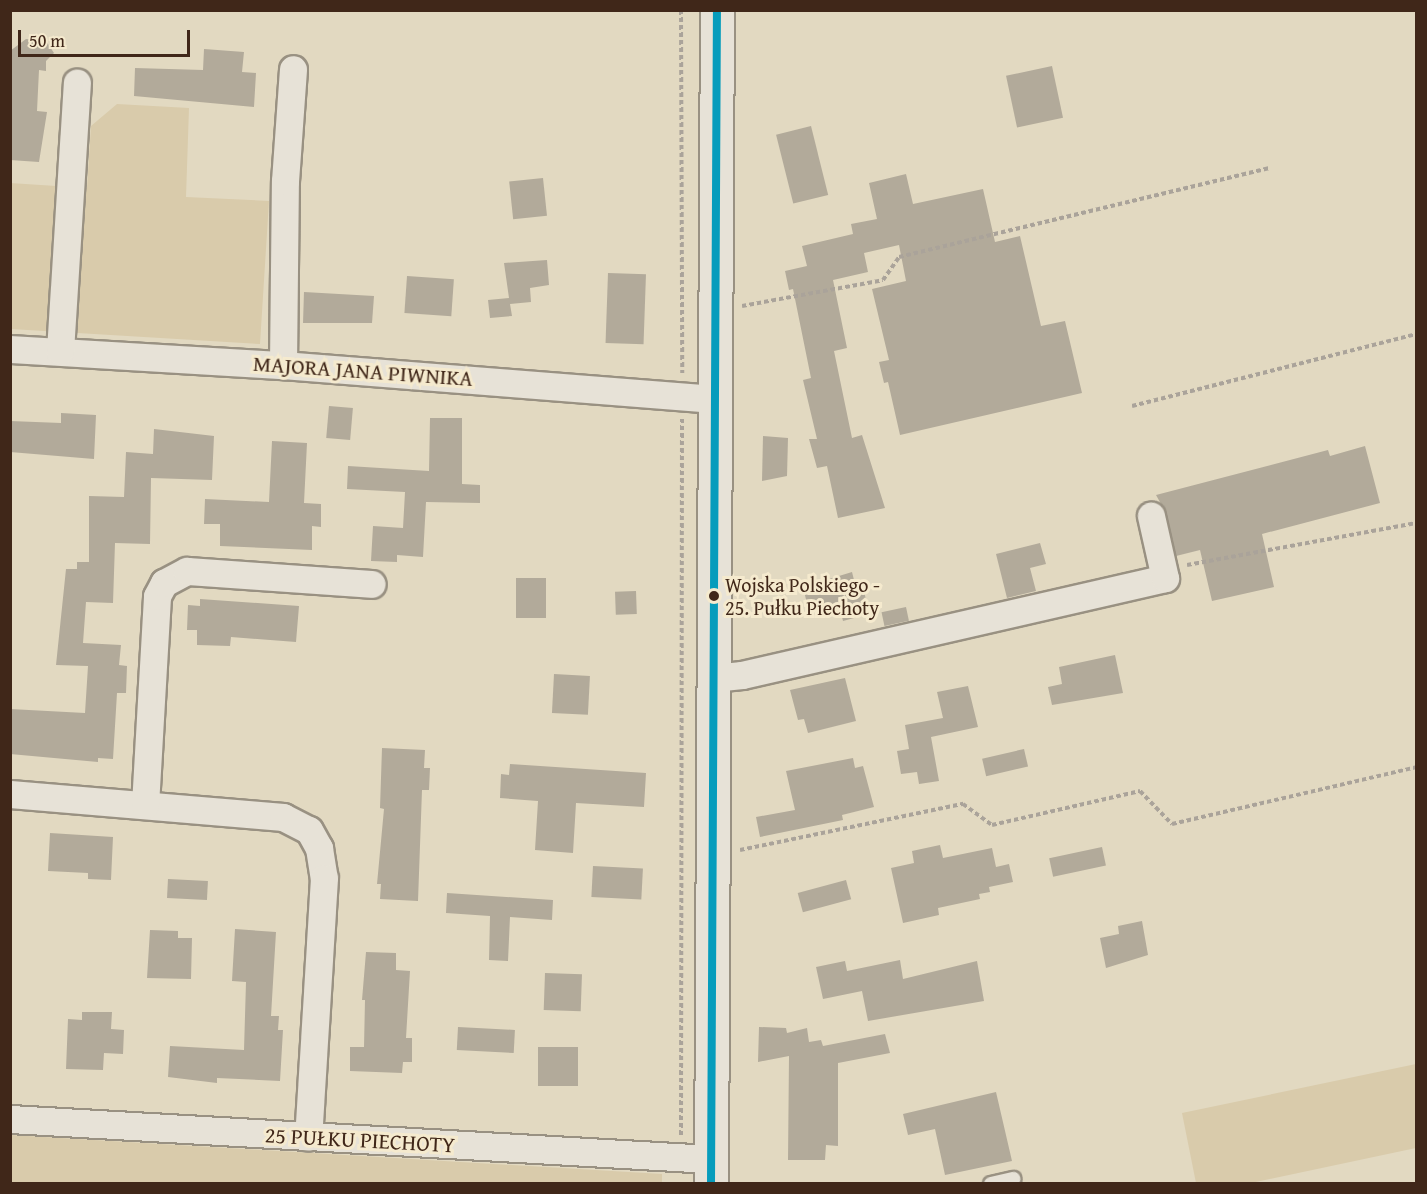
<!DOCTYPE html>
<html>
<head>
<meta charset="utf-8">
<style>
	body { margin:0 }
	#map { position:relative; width:1427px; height:1194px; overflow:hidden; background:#e2d9c1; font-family:"Gentium Book Plus",serif }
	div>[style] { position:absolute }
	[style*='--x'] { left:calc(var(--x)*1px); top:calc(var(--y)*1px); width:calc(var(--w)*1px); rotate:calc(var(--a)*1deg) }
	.green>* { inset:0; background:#d9cbab }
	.building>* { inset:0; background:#b2aa9a; transform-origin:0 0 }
	.path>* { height:4px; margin-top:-2px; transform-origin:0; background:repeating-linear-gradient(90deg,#aaa39a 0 4.5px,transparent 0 7.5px) }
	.roads { filter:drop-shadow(2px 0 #999182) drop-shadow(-2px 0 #999182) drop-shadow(0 2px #999182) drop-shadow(0 -2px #999182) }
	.service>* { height:14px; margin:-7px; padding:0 7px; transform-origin:7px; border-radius:7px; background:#e7e2d7 }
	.minor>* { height:27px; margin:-13.5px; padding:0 13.5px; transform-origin:13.5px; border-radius:13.5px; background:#e7e2d7 }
	.secondary>* { height:33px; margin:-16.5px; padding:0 16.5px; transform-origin:16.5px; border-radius:16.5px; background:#e7e2d7 }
	.bus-1>* { height:8px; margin:-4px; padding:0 4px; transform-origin:4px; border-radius:4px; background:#069cbc }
	.dots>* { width:16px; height:16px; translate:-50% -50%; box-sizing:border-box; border:3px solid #f5eace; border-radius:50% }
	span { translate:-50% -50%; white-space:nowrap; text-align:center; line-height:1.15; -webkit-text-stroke:6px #f5eace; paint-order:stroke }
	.bus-label { font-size:20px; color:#402719 }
	.left { translate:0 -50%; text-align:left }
	.street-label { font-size:22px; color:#402719 }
	.frame { position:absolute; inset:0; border:12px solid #402719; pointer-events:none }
	.scale { position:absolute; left:18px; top:30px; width:172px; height:27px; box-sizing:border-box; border:3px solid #402719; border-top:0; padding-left:8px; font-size:18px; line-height:21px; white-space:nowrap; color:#402719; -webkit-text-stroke:4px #f5eace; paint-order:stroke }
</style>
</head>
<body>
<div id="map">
	<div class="green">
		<div style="clip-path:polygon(117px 104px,189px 108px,186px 197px,269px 201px,260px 344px,11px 329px,10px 183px,87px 188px,91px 126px)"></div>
		<div style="clip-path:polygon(1416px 1064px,1416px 1148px,1251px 1183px,1196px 1183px,1182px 1113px)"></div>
		<div style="clip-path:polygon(11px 1135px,662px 1174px,662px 1183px,11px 1183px)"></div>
	</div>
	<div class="building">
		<div style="clip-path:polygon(26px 39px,46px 41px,54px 53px,46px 61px,46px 71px,39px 70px,37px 111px,47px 112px,39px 162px,10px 160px,10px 51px)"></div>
		<div style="clip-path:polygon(204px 49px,244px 52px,242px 72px,256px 73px,254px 107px,134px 96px,135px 68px,203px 70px)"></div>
		<div style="left:1052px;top:66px;width:53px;height:47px;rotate:78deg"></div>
		<div style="left:811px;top:126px;width:71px;height:36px;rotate:76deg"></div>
		<div style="clip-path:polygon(906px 174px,913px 204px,983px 189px,995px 242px,1020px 236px,1041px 326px,1065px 321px,1082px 393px,900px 435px,888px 382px,884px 383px,879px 362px,889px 360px,872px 289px,906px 281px,899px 245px,864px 253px,868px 272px,833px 280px,847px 348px,834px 351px,852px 438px,862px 435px,885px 508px,838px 518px,827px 466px,817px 468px,809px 439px,817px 439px,803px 380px,811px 378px,793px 289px,789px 290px,785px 271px,807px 266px,802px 246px,853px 234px,851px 224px,877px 219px,869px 183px)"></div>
		<div style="left:543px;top:178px;width:38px;height:34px;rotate:84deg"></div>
		<div style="clip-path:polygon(547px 260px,549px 285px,530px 288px,531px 302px,510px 304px,512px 316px,490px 318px,488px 300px,509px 298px,504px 263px)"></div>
		<div style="left:608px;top:273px;width:38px;height:70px;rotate:2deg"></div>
		<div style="left:407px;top:276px;width:47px;height:37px;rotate:4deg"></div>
		<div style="clip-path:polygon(304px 292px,374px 296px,372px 323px,303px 323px)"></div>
		<div style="left:329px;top:406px;width:24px;height:32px;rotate:5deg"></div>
		<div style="clip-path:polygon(61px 413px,96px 415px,94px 459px,10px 452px,10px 421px,61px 423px)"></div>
		<div style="clip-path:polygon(430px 418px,462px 418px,462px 484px,480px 485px,480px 503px,426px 502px,423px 557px,397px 555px,397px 562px,371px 561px,373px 526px,403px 528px,405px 492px,347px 489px,348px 466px,429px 471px)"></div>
		<div style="clip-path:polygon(154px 429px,214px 436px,212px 480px,151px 478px,150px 544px,115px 543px,113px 603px,86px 602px,83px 643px,121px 645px,119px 665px,127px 666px,126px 693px,117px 693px,113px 759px,98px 758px,98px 762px,10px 754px,10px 709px,85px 713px,88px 666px,56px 665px,66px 569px,77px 569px,77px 562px,89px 562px,89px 496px,124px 497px,126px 452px,153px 454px)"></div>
		<div style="clip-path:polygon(763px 436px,788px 438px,787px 476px,762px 481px)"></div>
		<div style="clip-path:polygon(272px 441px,307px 443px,304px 503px,321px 504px,321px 527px,312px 526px,312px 550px,220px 546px,220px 524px,204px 524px,205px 499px,269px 502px)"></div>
		<div style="clip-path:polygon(1365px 446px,1380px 503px,1262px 534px,1274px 587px,1212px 601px,1200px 550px,1176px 556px,1166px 513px,1156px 495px,1328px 450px,1330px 456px)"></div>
		<div style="clip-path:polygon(1040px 543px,1046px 564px,1030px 568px,1036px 591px,1007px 598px,996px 554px)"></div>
		<div style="clip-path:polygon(852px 572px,856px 588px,863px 586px,869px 614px,843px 621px,840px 609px,810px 616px,803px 587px)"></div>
		<div style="left:516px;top:578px;width:30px;height:40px"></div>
		<div style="left:636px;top:591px;width:23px;height:21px;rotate:88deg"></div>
		<div style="clip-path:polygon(200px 599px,299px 606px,296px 642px,231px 637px,230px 646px,197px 645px,197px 630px,187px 630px,188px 605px,200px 606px)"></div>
		<div style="left:906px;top:607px;width:14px;height:25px;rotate:78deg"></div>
		<div style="clip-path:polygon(1115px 655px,1123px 693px,1052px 705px,1048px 687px,1062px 684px,1059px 667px)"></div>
		<div style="left:554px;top:674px;width:36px;height:39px;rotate:3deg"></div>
		<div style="clip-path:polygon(845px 678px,856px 721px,808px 733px,804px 719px,798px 720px,790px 690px)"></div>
		<div style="clip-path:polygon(968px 686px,978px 727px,931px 737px,939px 781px,919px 784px,917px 772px,901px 774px,897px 751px,909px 749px,905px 725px,943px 718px,937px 692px)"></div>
		<div style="clip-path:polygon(382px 748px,425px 750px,424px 768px,430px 768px,429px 790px,422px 790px,418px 901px,380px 899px,381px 884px,377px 884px,384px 809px,380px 808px)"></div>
		<div style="left:1024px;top:749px;width:18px;height:43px;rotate:77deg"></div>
		<div style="clip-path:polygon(853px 758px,855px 768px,863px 766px,874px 807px,842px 815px,843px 820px,760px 837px,756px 817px,795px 810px,786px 771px)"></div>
		<div style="clip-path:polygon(510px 764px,646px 773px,644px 807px,576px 803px,573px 853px,535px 850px,538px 801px,500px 798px,501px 774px,509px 775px)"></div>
		<div style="clip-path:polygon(50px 833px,113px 837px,111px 880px,88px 879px,88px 873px,48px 871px)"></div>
		<div style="clip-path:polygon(940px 845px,943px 858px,992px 848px,996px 867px,1009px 864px,1013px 882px,989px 887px,990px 892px,979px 894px,980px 899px,938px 908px,939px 915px,903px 923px,891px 868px,914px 863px,912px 851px)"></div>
		<div style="left:1102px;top:847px;width:19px;height:54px;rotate:78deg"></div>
		<div style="left:593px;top:866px;width:50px;height:31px;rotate:3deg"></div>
		<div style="left:168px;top:879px;width:40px;height:19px;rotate:3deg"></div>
		<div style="left:846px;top:880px;width:20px;height:50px;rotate:75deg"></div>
		<div style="clip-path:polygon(447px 893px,553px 900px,552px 920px,510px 917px,508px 961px,489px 960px,490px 916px,446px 913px)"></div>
		<div style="clip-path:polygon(1142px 921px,1148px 955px,1106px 968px,1100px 938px,1119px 934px,1118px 926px)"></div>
		<div style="clip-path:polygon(235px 929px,276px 932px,271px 1016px,279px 1016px,278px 1030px,283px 1030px,280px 1081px,217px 1078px,217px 1083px,168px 1077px,170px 1046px,244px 1050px,246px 982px,232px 981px)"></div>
		<div style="clip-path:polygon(150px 930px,178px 931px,178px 938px,192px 938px,191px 979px,147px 978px)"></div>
		<div style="clip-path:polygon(366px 952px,396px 953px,396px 970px,410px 971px,406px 1038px,412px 1038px,412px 1062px,403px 1062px,402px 1073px,350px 1071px,350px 1047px,364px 1047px,365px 1000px,362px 1000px)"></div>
		<div style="clip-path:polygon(900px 960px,903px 979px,977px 961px,984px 1001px,868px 1021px,862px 991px,823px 999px,816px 967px,845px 961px,847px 971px)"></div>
		<div style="left:545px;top:973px;width:37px;height:37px;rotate:2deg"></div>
		<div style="clip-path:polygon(82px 1012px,112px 1012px,111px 1029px,124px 1030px,123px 1054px,104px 1053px,103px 1070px,66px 1069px,68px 1019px,82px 1020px)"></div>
		<div style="left:458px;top:1027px;width:57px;height:23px;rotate:3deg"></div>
		<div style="clip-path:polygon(759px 1027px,786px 1028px,787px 1033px,807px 1028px,809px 1042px,821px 1040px,823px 1046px,885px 1034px,890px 1053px,838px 1063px,838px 1146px,826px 1145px,825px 1160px,788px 1160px,789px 1056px,758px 1062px)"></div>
		<div style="left:538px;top:1047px;width:40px;height:39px"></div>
		<div style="clip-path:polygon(996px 1092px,1012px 1161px,945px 1175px,935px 1129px,908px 1135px,903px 1114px)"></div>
	</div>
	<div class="path">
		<div style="--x:681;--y:10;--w:363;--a:89.8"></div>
		<div style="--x:742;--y:306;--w:143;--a:-10.4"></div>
		<div style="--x:883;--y:280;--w:28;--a:-55"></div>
		<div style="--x:899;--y:257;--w:381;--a:-13.5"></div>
		<div style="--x:1132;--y:406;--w:293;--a:-14.2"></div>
		<div style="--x:1187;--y:565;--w:233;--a:-10.4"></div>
		<div style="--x:740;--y:850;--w:228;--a:-11.7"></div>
		<div style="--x:963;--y:804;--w:36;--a:36"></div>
		<div style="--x:992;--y:825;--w:152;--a:-12.9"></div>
		<div style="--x:1140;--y:791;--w:46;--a:45.9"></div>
		<div style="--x:1172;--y:824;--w:251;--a:-13.1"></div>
		<div style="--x:681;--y:1135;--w:716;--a:-89.92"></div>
	</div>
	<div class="roads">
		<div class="service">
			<div style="--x:991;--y:1184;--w:23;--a:-13"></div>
		</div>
		<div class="minor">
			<div style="--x:10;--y:349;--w:273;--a:3.4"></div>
			<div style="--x:283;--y:365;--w:432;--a:4.5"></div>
			<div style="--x:60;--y:351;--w:269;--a:-86.4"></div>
			<div style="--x:283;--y:365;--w:184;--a:-89.4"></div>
			<div style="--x:285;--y:181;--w:112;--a:-85.9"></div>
			<div style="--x:713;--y:678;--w:29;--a:-6"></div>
			<div style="--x:742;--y:675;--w:434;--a:-12.9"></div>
			<div style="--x:1165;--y:578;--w:64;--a:-102.7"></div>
			<div style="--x:10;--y:794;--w:274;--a:4.8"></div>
			<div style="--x:283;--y:817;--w:29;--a:27"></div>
			<div style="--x:309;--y:830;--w:21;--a:61"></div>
			<div style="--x:319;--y:848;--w:30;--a:81"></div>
			<div style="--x:324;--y:878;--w:259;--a:93.5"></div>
			<div style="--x:145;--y:805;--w:209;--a:-86.7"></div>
			<div style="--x:157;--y:596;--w:15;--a:-62"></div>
			<div style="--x:164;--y:583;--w:26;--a:-28"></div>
			<div style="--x:187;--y:571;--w:185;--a:4"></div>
			<div style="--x:10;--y:1119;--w:701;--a:3.27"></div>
		</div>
		<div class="secondary">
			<div style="--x:711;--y:1184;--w:1174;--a:-89.71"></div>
		</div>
	</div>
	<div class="bus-1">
		<div style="--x:711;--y:1184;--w:1174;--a:-89.71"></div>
	</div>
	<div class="dots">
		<div style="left:714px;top:596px;background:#402719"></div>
	</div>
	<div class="bus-label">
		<span class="left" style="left:725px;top:596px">Wojska Polskiego -<br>25. Pułku Piechoty</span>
	</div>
	<div class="street-label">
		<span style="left:363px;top:371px;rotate:4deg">MAJORA JANA PIWNIKA</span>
		<span style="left:360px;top:1140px;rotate:3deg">25 PUŁKU PIECHOTY</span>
	</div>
	<div class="frame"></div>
	<div class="scale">50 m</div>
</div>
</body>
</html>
